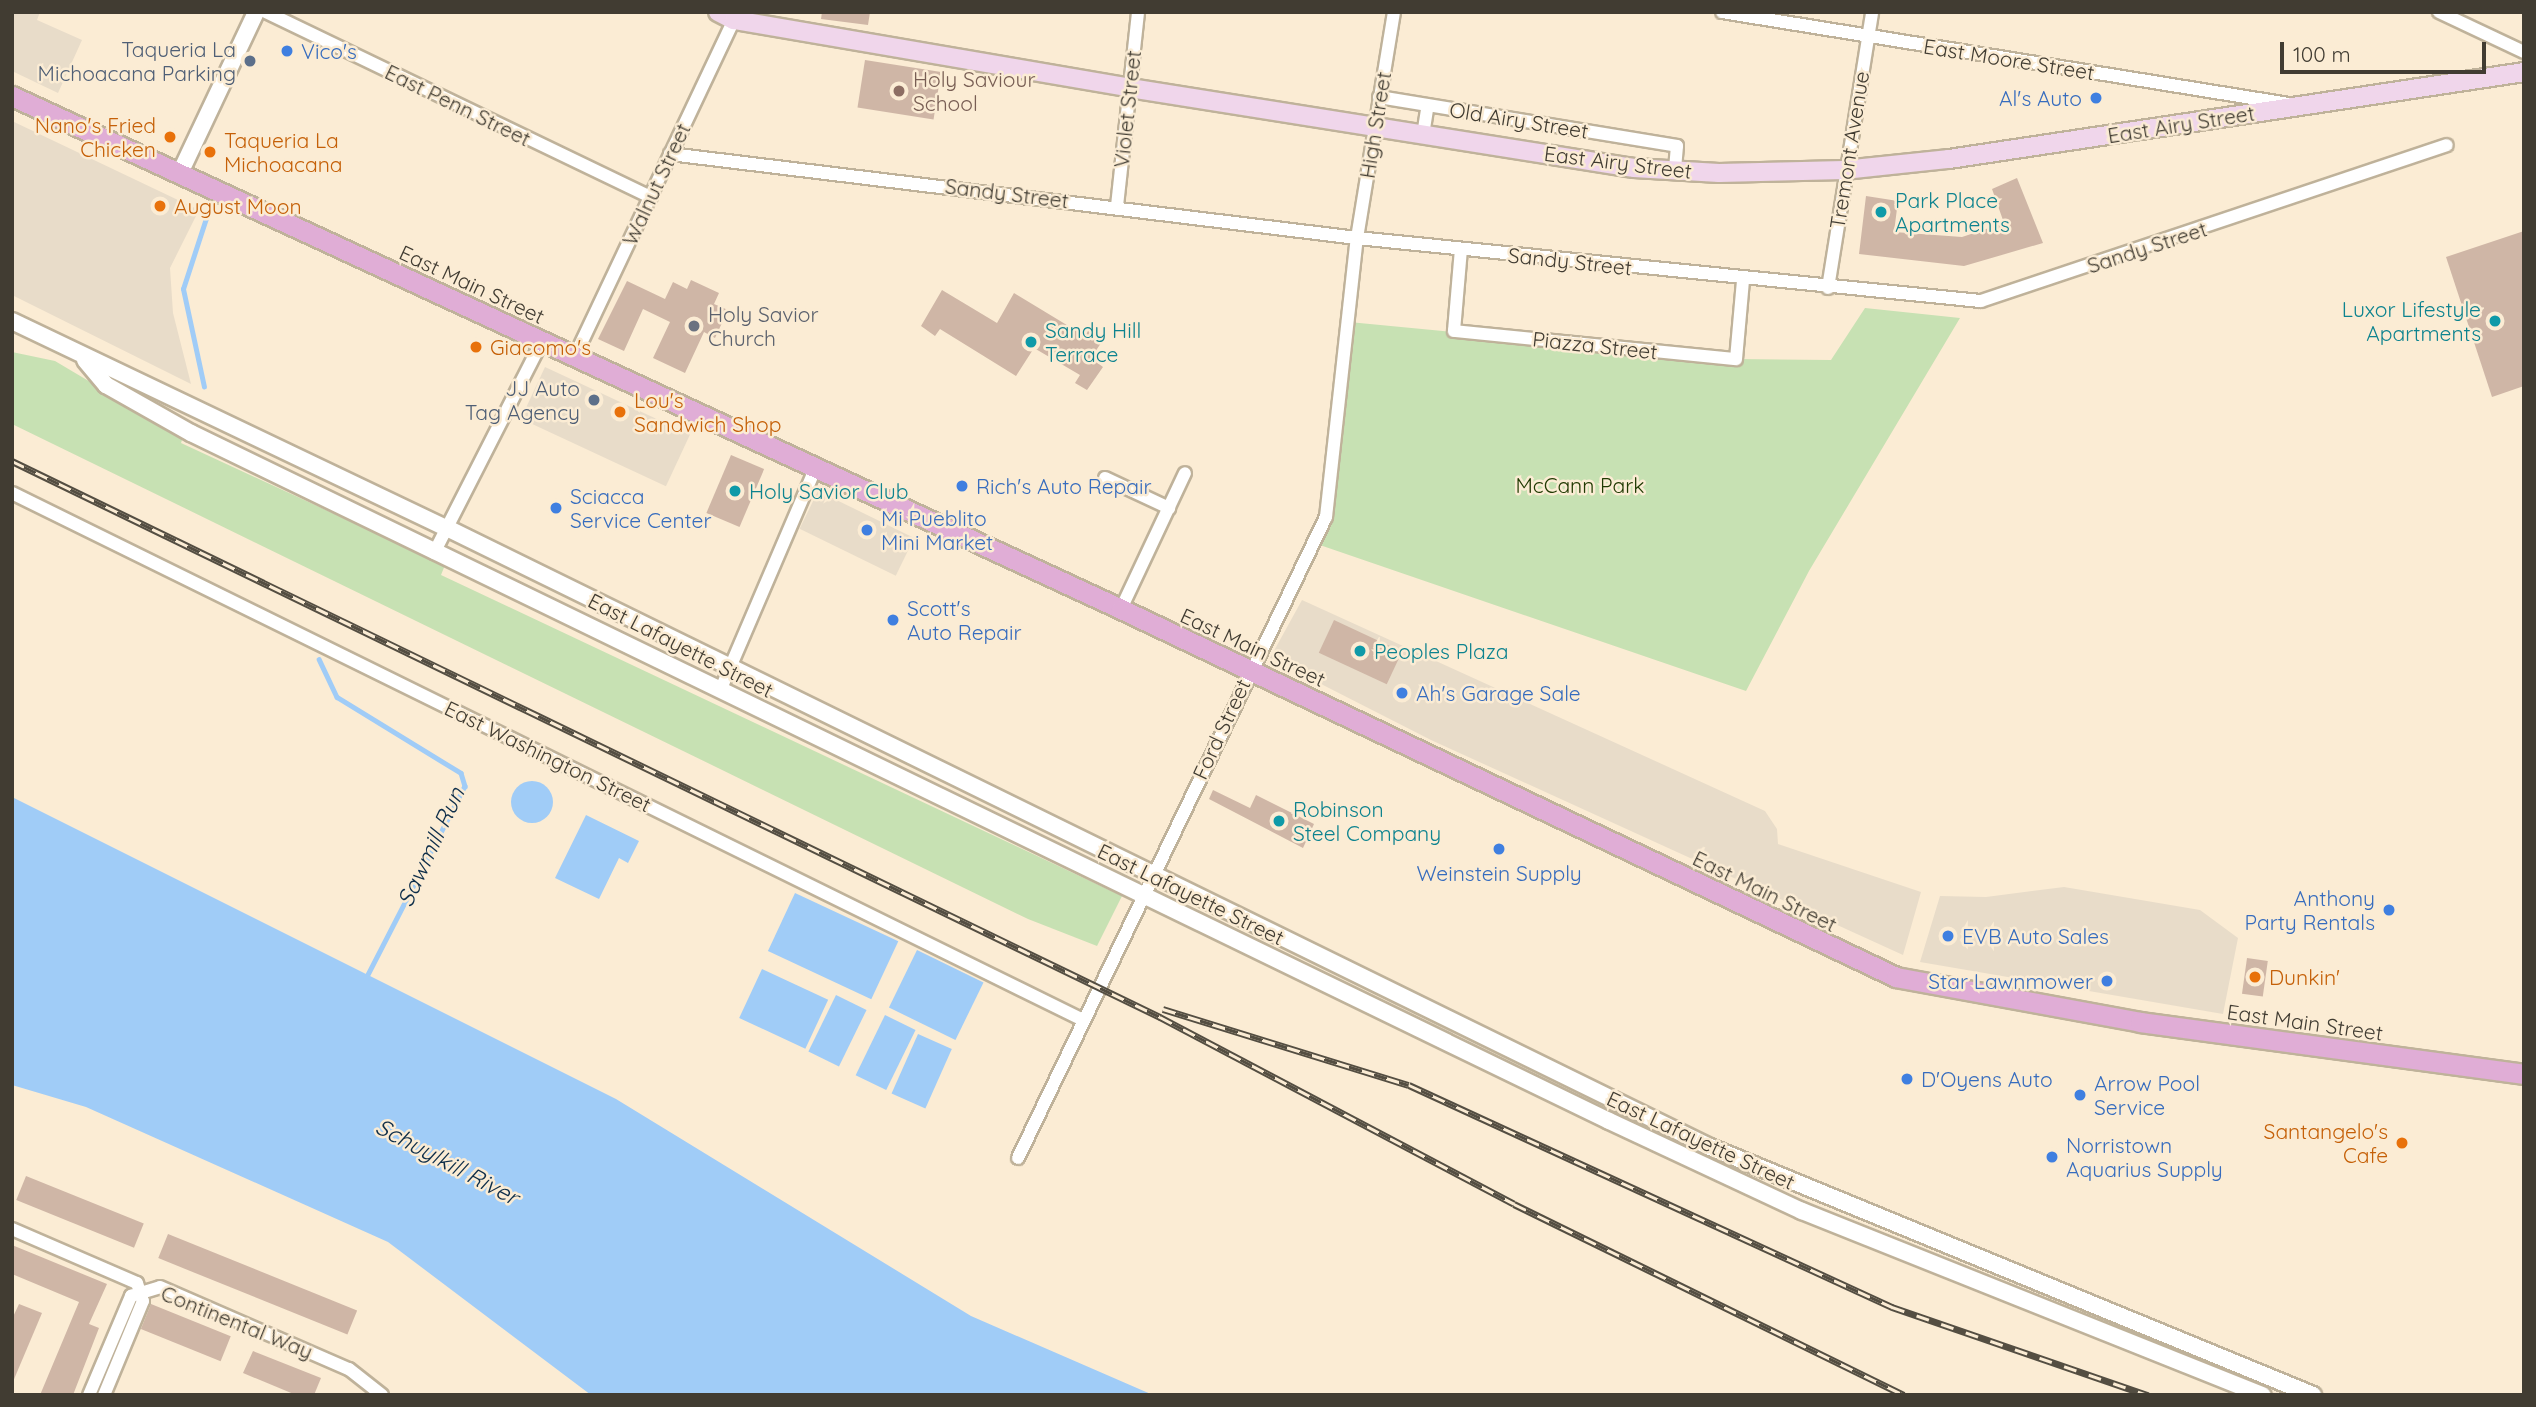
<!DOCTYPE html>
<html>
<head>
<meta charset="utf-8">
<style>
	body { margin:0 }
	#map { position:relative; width:2536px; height:1407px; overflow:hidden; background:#fbecd4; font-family:Quicksand,sans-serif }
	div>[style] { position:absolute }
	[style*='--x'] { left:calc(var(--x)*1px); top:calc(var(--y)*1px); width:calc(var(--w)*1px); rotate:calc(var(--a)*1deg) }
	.commercial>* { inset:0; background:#e8dcc9; transform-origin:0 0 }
	.green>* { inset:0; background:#c7e1b3 }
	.water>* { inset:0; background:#a0ccf7; transform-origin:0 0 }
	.round { border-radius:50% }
	.stream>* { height:4.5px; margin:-2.25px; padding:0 2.25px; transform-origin:2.25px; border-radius:2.25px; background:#a0ccf7 }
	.building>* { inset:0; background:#cfb6a6; transform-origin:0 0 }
	.roads { filter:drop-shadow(2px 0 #bfb29a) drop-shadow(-2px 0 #bfb29a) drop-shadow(0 2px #bfb29a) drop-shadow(0 -2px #bfb29a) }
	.minor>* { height:12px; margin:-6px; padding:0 6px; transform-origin:6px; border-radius:6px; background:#fff }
	.tertiary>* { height:16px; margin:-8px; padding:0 8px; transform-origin:8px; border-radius:8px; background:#fff }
	.secondary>* { height:18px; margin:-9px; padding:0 9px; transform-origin:9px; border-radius:9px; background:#f0d6eb }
	.primary>* { height:19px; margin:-9.5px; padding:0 9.5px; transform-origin:9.5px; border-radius:9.5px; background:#e0add6 }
	.rail>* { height:7px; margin-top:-3.5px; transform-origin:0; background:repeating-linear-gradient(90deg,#fbecd4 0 13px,#544e42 0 26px); box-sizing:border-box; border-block:2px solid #544e42 }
	.dots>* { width:19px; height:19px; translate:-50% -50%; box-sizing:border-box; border:4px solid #fbecd4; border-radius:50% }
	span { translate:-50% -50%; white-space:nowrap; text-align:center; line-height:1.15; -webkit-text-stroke:5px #fbecd4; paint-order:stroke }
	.service-label { font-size:21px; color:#4e5e75 }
	.right { translate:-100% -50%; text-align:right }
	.shop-label { font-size:21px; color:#366cbe }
	.left { translate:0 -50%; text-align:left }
	.street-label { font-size:21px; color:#413c32 }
	.education-label { font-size:21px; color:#785e54 }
	.food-label { font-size:21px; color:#c56008 }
	.culture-label { font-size:21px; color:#0d838f }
	.worship-label { font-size:21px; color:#5b616d }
	.park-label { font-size:21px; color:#203a02 }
	.water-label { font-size:23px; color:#0d2d49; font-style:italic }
	.frame { position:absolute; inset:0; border:14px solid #413c32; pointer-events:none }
	.scale { position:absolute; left:2280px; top:42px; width:206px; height:32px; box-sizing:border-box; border:4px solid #413c32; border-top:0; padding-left:9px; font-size:21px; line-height:24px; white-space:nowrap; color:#413c32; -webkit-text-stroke:5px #fbecd4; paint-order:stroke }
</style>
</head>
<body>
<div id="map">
	<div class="commercial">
		<div style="clip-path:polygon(12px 12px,40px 12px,37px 20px,82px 40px,58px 93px,12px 71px)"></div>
		<div style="clip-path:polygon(12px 121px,199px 210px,170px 268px,173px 313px,191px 384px,12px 295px)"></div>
		<div style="left:545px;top:367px;width:160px;height:57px;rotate:25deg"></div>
		<div style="left:818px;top:491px;width:107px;height:42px;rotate:26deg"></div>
		<div style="clip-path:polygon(1302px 600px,1765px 811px,1777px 829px,1778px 844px,1921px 892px,1903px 955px,1431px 740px,1270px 658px)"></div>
		<div style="clip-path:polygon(2064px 887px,2200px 910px,2238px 938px,2223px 1014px,1920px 962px,1940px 896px,1986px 897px)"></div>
	</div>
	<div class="green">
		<div style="clip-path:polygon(1865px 308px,1960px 318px,1809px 571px,1746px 691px,1314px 543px,1326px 517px,1349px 322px,1736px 359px,1831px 360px)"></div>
		<div style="clip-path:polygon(12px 352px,55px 361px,183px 437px,181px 443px,445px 565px,441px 575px,1122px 896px,1097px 946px,1028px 919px,12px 424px)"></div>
	</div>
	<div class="water">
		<div class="round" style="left:511px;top:781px;width:42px;height:42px"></div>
		<div style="clip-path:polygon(12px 797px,616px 1099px,971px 1316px,1153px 1395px,591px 1395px,388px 1242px,86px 1107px,12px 1085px)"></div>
		<div style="clip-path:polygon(586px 815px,639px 841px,628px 863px,619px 858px,599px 899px,555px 878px)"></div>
		<div style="left:795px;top:893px;width:114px;height:64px;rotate:25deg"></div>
		<div style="left:917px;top:950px;width:74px;height:64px;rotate:26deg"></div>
		<div style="left:762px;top:969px;width:73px;height:54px;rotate:25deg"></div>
		<div style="left:836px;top:995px;width:34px;height:63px;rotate:26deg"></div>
		<div style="left:885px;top:1015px;width:34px;height:67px;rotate:26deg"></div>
		<div style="left:918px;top:1034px;width:37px;height:65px;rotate:24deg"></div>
	</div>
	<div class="stream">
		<div style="--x:204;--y:387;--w:100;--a:-102.1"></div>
		<div style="--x:183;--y:289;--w:78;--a:-72"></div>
		<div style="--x:319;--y:659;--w:42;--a:64.7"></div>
		<div style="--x:337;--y:697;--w:145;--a:31.5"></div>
		<div style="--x:461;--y:773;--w:14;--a:73"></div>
		<div style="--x:465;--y:786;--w:217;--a:117.2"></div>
	</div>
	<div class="building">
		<div style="clip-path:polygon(822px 12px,870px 12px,868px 25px,821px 19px)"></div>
		<div style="left:865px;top:60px;width:77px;height:48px;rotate:9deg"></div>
		<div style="clip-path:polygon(2017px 178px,2043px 243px,1964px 266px,1859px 254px,1866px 196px,1898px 201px,1894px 232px,1962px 237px,2004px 223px,1992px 189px)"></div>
		<div style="clip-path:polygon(2524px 231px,2524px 386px,2492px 397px,2446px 257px)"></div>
		<div style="clip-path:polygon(691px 280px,719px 293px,714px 304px,728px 310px,715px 338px,704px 332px,685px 373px,653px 358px,670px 322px,643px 309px,624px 351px,598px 339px,627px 281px,665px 299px,673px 282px,687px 289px)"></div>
		<div style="clip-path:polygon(942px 290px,997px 323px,1014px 293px,1085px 336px,1088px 331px,1103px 340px,1091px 358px,1103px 367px,1087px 390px,1075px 383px,1080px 375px,1034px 348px,1016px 376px,940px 329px,935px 336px,921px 326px)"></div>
		<div style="left:731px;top:455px;width:36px;height:63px;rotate:23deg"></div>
		<div style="left:1334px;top:620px;width:75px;height:36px;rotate:25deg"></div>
		<div style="clip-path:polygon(1213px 790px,1250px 808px,1256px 795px,1314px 824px,1303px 848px,1209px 799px)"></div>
		<div style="left:2247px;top:958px;width:21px;height:36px;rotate:8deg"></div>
		<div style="left:26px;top:1176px;width:127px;height:26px;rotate:22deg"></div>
		<div style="left:168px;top:1234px;width:204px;height:26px;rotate:22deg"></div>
		<div style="clip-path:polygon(12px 1245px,107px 1284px,89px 1324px,99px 1328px,73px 1395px,40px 1395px,79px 1302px,12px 1274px)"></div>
		<div style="clip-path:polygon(19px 1304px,42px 1313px,12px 1384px,12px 1319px)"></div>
		<div style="left:151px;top:1304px;width:86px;height:27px;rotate:22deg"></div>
		<div style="clip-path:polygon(253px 1351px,321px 1378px,314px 1395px,296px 1395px,243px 1373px)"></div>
	</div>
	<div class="roads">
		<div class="minor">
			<div style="--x:266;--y:12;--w:427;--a:25.7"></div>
			<div style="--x:1722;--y:12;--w:574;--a:9.22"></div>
			<div style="--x:2439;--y:12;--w:94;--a:25.2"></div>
			<div style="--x:1379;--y:97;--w:302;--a:9.3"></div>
			<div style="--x:1677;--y:146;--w:25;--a:95"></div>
			<div style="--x:1423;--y:135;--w:30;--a:-81"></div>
			<div style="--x:670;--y:154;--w:692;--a:6.97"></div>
			<div style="--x:1357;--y:238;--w:627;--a:5.77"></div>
			<div style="--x:1981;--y:301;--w:491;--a:-18.5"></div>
			<div style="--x:1117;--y:206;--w:195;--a:-83.8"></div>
			<div style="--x:1461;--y:249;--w:82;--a:94.9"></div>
			<div style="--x:1454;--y:331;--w:283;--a:5.7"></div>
			<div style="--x:1736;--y:359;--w:79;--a:-84.9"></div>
			<div style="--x:1828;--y:288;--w:279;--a:-80.9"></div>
			<div style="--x:575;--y:356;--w:377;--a:-64.7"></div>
			<div style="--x:1105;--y:478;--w:71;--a:25.1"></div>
			<div style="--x:12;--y:493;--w:1194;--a:26.2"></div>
			<div style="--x:434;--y:553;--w:238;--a:-63"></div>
			<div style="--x:1121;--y:609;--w:150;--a:-64.8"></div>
			<div style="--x:720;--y:691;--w:241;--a:-66.8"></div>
			<div style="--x:1018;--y:1158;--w:711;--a:-64.34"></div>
			<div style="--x:1326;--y:517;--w:281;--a:-83.7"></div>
			<div style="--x:1357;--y:238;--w:229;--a:-80.7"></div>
			<div style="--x:12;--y:1229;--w:136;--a:23.4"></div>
			<div style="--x:137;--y:1283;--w:19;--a:72"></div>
			<div style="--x:143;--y:1301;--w:102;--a:112.5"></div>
			<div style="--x:89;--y:1395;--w:108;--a:-67"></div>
			<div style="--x:131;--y:1296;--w:30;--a:-17"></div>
			<div style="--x:160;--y:1287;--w:206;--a:23.5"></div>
			<div style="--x:349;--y:1369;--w:42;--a:38.2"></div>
		</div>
		<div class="tertiary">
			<div style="--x:180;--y:173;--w:178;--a:-64.7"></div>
			<div style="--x:12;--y:321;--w:484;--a:25.5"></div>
			<div style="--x:449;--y:529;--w:1404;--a:26.11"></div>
			<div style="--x:1710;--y:1147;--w:652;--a:22.36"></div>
			<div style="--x:85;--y:360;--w:33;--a:50"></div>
			<div style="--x:106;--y:385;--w:98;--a:29.5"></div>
			<div style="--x:191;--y:433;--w:1576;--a:25.88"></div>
			<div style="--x:1609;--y:1121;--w:213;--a:25"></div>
			<div style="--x:1802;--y:1211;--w:496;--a:21.8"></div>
		</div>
		<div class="secondary">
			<div style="--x:718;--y:12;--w:18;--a:27"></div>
			<div style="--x:734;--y:20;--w:402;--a:9.7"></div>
			<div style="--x:1130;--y:88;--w:510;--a:9.02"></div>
			<div style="--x:1634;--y:168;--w:85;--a:3.4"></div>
			<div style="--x:1719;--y:173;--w:125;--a:-1.4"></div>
			<div style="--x:1844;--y:170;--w:106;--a:-6"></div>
			<div style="--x:1949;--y:159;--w:582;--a:-8.6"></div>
		</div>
		<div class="primary">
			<div style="--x:12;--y:96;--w:1222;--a:24.82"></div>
			<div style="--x:1121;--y:609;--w:858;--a:25.4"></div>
			<div style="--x:1896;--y:977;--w:248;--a:10.4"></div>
			<div style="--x:2140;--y:1022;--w:388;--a:7.7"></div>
		</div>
	</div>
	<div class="rail">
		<div style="--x:12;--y:461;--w:1276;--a:25.84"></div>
		<div style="--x:1160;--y:1017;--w:400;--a:27.8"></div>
		<div style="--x:1514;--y:1204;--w:434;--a:26.1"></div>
		<div style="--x:1163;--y:1009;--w:257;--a:17.2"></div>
		<div style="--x:1409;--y:1085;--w:532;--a:24.68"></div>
		<div style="--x:1892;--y:1307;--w:271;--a:19"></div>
	</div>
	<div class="dots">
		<div style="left:287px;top:51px;background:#3f7fe0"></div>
		<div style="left:250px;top:61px;background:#5c6f8a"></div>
		<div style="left:899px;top:91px;background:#8d6e63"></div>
		<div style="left:2096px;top:98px;background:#3f7fe0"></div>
		<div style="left:170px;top:137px;background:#e8710a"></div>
		<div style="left:210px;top:152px;background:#e8710a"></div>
		<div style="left:160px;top:206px;background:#e8710a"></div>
		<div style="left:1881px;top:212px;background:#0f9aa8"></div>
		<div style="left:2495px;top:321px;background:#0f9aa8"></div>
		<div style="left:694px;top:326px;background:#6b7280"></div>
		<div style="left:1031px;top:342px;background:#0f9aa8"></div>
		<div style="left:476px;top:347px;background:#e8710a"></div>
		<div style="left:594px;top:400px;background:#5c6f8a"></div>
		<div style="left:620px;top:412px;background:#e8710a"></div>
		<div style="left:962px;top:486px;background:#3f7fe0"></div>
		<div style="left:735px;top:491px;background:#0f9aa8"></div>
		<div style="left:556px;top:508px;background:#3f7fe0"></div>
		<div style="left:867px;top:530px;background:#3f7fe0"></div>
		<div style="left:893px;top:620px;background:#3f7fe0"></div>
		<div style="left:1360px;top:651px;background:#0f9aa8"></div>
		<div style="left:1402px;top:693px;background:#3f7fe0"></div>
		<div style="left:1279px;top:821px;background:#0f9aa8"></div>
		<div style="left:1499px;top:849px;background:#3f7fe0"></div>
		<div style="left:2389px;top:910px;background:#3f7fe0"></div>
		<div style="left:1948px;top:936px;background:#3f7fe0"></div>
		<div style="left:2255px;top:977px;background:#e8710a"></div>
		<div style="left:2107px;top:981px;background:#3f7fe0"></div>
		<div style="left:1907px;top:1079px;background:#3f7fe0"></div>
		<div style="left:2080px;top:1095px;background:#3f7fe0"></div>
		<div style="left:2402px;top:1143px;background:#e8710a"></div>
		<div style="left:2052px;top:1157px;background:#3f7fe0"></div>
	</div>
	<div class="service-label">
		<span class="right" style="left:236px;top:61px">Taqueria La<br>Michoacana Parking</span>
		<span class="right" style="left:580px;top:400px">JJ Auto<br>Tag Agency</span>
	</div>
	<div class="shop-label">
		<span class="left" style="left:301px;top:51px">Vico's</span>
		<span class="right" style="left:2082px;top:98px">Al's Auto</span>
		<span class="left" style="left:976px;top:486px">Rich's Auto Repair</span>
		<span class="left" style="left:570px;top:508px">Sciacca<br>Service Center</span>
		<span class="left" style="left:881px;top:530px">Mi Pueblito<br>Mini Market</span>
		<span class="left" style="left:907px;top:620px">Scott's<br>Auto Repair</span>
		<span class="left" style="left:1416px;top:693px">Ah's Garage Sale</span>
		<span style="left:1499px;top:873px">Weinstein Supply</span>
		<span class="right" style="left:2375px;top:910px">Anthony<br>Party Rentals</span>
		<span class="left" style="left:1962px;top:936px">EVB Auto Sales</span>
		<span class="right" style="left:2093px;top:981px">Star Lawnmower</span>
		<span class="left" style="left:1921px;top:1079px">D'Oyens Auto</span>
		<span class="left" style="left:2094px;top:1095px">Arrow Pool<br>Service</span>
		<span class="left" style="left:2066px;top:1157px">Norristown<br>Aquarius Supply</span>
	</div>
	<div class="street-label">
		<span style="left:2009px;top:59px;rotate:9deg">East Moore Street</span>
		<span style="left:458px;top:105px;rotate:26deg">East Penn Street</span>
		<span style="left:1127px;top:109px;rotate:-84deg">Violet Street</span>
		<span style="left:1519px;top:120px;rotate:9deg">Old Airy Street</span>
		<span style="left:2181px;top:124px;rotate:-9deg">East Airy Street</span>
		<span style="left:1375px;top:125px;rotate:-81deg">High Street</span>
		<span style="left:1849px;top:150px;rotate:-81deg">Tremont Avenue</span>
		<span style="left:1618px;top:162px;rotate:7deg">East Airy Street</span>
		<span style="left:656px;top:184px;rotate:-65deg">Walnut Street</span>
		<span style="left:1007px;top:193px;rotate:7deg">Sandy Street</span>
		<span style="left:2147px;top:247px;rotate:-18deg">Sandy Street</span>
		<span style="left:1570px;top:261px;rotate:6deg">Sandy Street</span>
		<span style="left:472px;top:284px;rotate:25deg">East Main Street</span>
		<span style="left:1595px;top:345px;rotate:6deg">Piazza Street</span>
		<span style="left:681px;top:645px;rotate:27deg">East Lafayette Street</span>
		<span style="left:1253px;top:647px;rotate:25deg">East Main Street</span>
		<span style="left:1221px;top:729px;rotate:-65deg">Ford Street</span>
		<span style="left:548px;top:756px;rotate:26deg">East Washington Street</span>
		<span style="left:1765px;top:891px;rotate:26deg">East Main Street</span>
		<span style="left:1191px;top:894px;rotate:26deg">East Lafayette Street</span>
		<span style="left:2305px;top:1022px;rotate:8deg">East Main Street</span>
		<span style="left:1701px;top:1140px;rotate:25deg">East Lafayette Street</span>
		<span style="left:237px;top:1322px;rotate:22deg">Continental Way</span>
	</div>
	<div class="education-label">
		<span class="left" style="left:913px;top:91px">Holy Saviour<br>School</span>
	</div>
	<div class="food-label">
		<span class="right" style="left:156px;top:137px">Nano's Fried<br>Chicken</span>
		<span class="left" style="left:224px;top:152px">Taqueria La<br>Michoacana</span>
		<span class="left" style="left:174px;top:206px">August Moon</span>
		<span class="left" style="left:490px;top:347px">Giacomo's</span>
		<span class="left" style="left:634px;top:412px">Lou's<br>Sandwich Shop</span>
		<span class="left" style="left:2269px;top:977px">Dunkin'</span>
		<span class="right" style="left:2388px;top:1143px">Santangelo's<br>Cafe</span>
	</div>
	<div class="culture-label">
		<span class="left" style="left:1895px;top:212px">Park Place<br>Apartments</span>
		<span class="right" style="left:2481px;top:321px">Luxor Lifestyle<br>Apartments</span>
		<span class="left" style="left:1045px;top:342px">Sandy Hill<br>Terrace</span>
		<span class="left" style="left:749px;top:491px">Holy Savior Club</span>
		<span class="left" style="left:1374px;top:651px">Peoples Plaza</span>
		<span class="left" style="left:1293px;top:821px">Robinson<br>Steel Company</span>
	</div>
	<div class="worship-label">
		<span class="left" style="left:708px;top:326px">Holy Savior<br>Church</span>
	</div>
	<div class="park-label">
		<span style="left:1580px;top:485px">McCann Park</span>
	</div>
	<div class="water-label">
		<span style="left:431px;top:847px;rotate:-65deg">Sawmill Run</span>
		<span style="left:447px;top:1162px;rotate:28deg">Schuylkill River</span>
	</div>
	<div class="frame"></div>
	<div class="scale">100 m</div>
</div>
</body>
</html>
